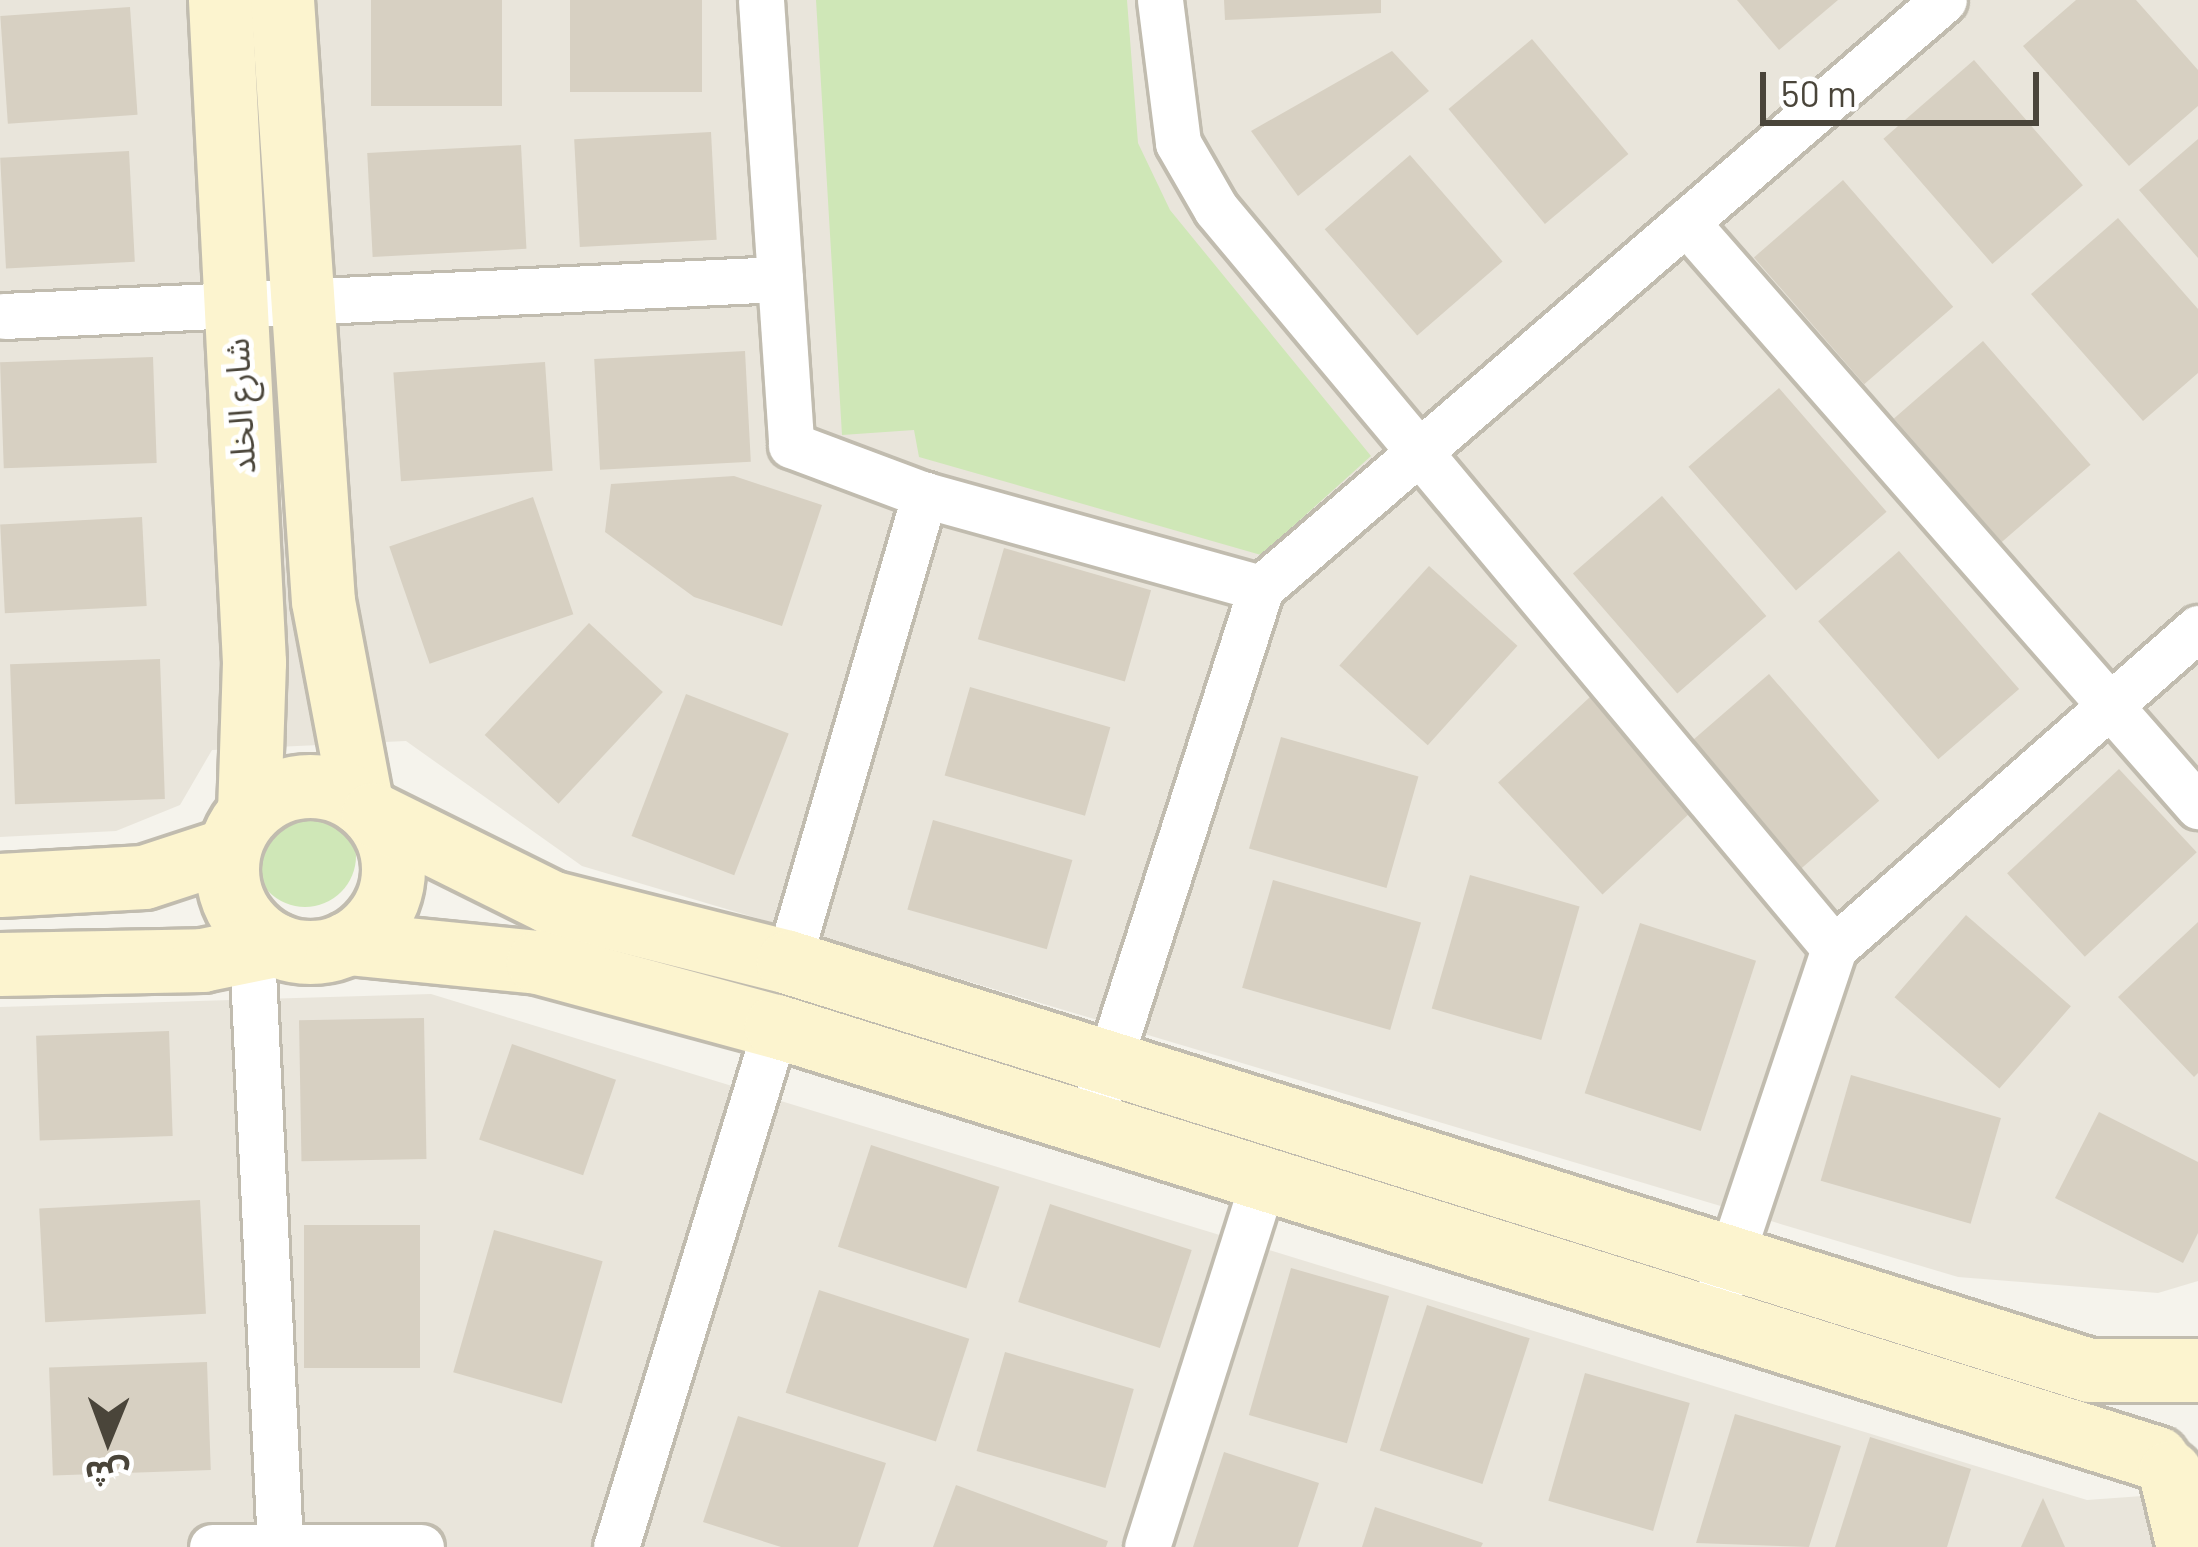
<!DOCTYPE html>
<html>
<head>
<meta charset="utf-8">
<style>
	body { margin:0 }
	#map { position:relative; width:2198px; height:1547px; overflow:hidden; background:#f5f3ec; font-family:Barlow,"Noto Sans Arabic",sans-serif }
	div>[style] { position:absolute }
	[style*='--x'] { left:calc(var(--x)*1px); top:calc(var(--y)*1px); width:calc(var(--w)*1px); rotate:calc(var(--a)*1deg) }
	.residential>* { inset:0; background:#e9e5db }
	.green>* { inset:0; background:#cfe7b7 }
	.round { border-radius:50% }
	.building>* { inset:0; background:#d7d0c2; transform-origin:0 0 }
	.roads { filter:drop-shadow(3px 0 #c1bcaf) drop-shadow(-3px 0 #c1bcaf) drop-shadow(0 3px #c1bcaf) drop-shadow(0 -3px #c1bcaf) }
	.street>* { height:45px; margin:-22.5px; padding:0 22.5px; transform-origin:22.5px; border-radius:22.5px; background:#fff }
	.secondary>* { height:63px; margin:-31.5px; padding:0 31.5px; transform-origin:31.5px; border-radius:31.5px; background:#fcf4cf }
	.secondary>.ring { margin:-31.5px; padding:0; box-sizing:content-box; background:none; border:63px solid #fcf4cf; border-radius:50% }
	span { translate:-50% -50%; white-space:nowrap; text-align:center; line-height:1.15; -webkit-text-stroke:10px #fff; paint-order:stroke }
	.street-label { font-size:33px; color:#4a453a }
	.north { position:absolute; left:48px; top:1379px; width:120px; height:120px; -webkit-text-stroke:9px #fff; paint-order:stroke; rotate:181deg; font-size:33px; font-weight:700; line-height:48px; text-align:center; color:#4a453a }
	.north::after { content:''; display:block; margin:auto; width:42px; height:54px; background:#4a453a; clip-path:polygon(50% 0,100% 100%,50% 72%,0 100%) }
	.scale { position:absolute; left:1760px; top:72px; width:279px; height:54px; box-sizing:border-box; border:6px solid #4a453a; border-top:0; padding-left:15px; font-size:36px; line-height:42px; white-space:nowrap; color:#4a453a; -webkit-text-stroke:9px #fff; paint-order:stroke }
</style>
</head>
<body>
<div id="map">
	<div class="residential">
		<div style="clip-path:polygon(0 0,2198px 0,2198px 1281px,2158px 1293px,1958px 1277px,582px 866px,406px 741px,212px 750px,180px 805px,116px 831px,0 837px)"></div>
		<div style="clip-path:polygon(431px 994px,2087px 1500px,2198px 1492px,2198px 1547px,0 1547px,0 1007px)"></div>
	</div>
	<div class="green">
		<div style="clip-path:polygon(816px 0,1127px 0,1138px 143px,1170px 210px,1371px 456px,1261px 555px,919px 457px,914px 430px,842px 435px)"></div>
		<div class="round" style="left:254px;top:805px;width:102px;height:102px"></div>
	</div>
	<div class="building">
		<div style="left:371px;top:0;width:131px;height:106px"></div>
		<div style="left:570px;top:0;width:132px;height:92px"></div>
		<div style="clip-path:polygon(1224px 0,1381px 0,1381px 13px,1225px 20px)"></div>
		<div style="clip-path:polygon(1737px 0,1838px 0,1779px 50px)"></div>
		<div style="clip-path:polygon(2076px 0,2136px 0,2198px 70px,2198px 106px,2129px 166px,2023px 46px)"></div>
		<div style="left:130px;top:7px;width:108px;height:130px;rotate:86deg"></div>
		<div style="left:1532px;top:39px;width:150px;height:109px;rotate:50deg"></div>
		<div style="clip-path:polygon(1392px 51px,1429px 91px,1298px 196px,1251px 131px)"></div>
		<div style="left:1974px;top:60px;width:166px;height:120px;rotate:49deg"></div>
		<div style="left:711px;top:132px;width:108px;height:137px;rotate:87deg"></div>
		<div style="clip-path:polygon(2198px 139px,2198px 258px,2139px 190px)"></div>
		<div style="left:521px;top:145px;width:104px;height:154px;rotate:87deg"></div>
		<div style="left:129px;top:151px;width:111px;height:129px;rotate:87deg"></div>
		<div style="left:1410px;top:155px;width:141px;height:113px;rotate:49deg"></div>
		<div style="left:1843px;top:180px;width:168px;height:118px;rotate:49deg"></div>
		<div style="clip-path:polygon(2118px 218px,2198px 309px,2198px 373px,2143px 421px,2031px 294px)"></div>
		<div style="left:1983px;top:341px;width:164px;height:118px;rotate:49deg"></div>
		<div style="left:745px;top:351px;width:111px;height:151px;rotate:87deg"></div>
		<div style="left:153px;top:357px;width:106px;height:153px;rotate:88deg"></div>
		<div style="left:545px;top:362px;width:109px;height:152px;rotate:86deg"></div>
		<div style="left:1779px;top:388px;width:164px;height:120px;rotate:49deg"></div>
		<div style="clip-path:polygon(734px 476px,822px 505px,782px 626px,694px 597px,605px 532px,611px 484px)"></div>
		<div style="left:1662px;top:496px;width:159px;height:118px;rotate:49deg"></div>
		<div style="left:533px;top:497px;width:124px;height:152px;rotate:71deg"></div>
		<div style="left:142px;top:517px;width:89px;height:142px;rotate:87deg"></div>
		<div style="left:1004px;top:548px;width:153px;height:95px;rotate:16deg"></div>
		<div style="left:1899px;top:551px;width:183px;height:107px;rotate:49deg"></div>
		<div style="left:1429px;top:566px;width:119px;height:134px;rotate:42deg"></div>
		<div style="left:589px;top:623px;width:101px;height:153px;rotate:43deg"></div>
		<div style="left:160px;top:659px;width:140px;height:150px;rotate:88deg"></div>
		<div style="left:1769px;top:674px;width:168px;height:111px;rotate:49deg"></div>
		<div style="left:970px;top:687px;width:146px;height:92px;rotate:16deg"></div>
		<div style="left:686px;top:694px;width:110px;height:152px;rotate:21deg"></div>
		<div style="left:1591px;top:696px;width:153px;height:127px;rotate:47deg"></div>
		<div style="left:1281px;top:737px;width:143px;height:116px;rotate:16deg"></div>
		<div style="left:2119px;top:769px;width:114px;height:153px;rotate:47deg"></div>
		<div style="left:933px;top:820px;width:145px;height:93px;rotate:16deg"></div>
		<div style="left:1470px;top:875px;width:114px;height:139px;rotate:16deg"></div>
		<div style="left:1273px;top:880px;width:154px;height:112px;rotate:16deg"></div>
		<div style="left:1966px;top:915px;width:139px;height:109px;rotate:41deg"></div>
		<div style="clip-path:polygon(2198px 922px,2198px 1073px,2194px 1077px,2118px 997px)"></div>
		<div style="left:1640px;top:923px;width:122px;height:179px;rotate:18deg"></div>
		<div style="left:424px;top:1018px;width:141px;height:125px;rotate:89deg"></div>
		<div style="left:169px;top:1031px;width:105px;height:133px;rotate:88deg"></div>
		<div style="left:512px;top:1044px;width:110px;height:101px;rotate:19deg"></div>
		<div style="left:1851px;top:1075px;width:156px;height:110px;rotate:16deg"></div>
		<div style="clip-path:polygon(2099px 1112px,2198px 1162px,2198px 1233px,2183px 1263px,2055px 1198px)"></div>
		<div style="left:871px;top:1145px;width:135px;height:107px;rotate:18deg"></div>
		<div style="left:200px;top:1200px;width:114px;height:161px;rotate:87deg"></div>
		<div style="left:1050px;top:1204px;width:149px;height:103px;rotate:18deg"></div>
		<div style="left:304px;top:1225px;width:116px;height:143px"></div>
		<div style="left:494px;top:1230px;width:113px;height:148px;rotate:16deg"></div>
		<div style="left:1291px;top:1268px;width:102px;height:153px;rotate:16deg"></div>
		<div style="left:819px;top:1290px;width:158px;height:108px;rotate:18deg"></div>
		<div style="left:1427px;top:1305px;width:108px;height:153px;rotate:18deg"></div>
		<div style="left:1005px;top:1352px;width:134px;height:103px;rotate:16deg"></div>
		<div style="left:207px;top:1362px;width:108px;height:158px;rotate:88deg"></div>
		<div style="left:1585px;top:1373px;width:109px;height:133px;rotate:16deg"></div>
		<div style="clip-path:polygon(1735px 1414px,1841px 1446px,1809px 1547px,1696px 1543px)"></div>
		<div style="clip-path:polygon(738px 1416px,886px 1463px,858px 1547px,781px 1547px,703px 1522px)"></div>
		<div style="clip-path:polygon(1870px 1437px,1971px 1469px,1947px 1547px,1835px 1547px)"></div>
		<div style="clip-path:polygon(1224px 1452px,1319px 1483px,1298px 1547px,1193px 1547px)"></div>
		<div style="clip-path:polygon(956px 1485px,1108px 1541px,1106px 1547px,933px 1547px)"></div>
		<div style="clip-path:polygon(2043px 1498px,2065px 1547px,2021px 1547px)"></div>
		<div style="clip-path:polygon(1375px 1507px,1483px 1543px,1481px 1547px,1362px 1547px)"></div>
	</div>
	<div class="roads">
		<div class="street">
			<div style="--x:761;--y:0;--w:446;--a:86.1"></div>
			<div style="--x:791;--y:445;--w:143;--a:20.5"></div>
			<div style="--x:925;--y:495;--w:349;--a:15.5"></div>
			<div style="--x:1160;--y:0;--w:144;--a:82.8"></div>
			<div style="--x:1178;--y:143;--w:76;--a:60.1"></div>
			<div style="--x:1216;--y:209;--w:963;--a:50.1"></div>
			<div style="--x:1686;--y:222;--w:777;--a:48.76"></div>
			<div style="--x:4;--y:316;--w:777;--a:-2.73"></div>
			<div style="--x:251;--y:929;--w:619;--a:87.31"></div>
			<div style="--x:788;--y:962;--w:487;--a:-73.7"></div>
			<div style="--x:1099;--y:1093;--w:530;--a:-72.21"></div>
			<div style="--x:1261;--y:588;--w:901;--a:-40.73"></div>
			<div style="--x:1711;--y:1316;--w:388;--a:-71.5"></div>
			<div style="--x:1834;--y:948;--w:485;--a:-41.3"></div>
			<div style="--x:212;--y:1547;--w:209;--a:0"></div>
			<div style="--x:616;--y:1547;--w:545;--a:-72.93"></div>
			<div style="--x:1147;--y:1547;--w:387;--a:-72.4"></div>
		</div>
		<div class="secondary">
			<div style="--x:220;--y:0;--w:663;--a:87.06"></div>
			<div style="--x:254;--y:662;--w:150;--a:91.9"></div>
			<div style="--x:282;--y:0;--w:602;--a:86.1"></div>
			<div style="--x:323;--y:601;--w:206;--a:79.3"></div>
			<div class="ring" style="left:227px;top:786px;width:103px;height:103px"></div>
			<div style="--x:373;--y:814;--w:198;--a:26.4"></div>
			<div style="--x:550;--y:902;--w:245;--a:14.1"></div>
			<div style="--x:788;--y:962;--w:1363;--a:17.41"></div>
			<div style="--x:2089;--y:1370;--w:109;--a:0"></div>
			<div style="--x:0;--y:885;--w:144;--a:-3.2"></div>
			<div style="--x:144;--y:877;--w:89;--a:-18.2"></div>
			<div style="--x:348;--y:943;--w:191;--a:5.7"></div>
			<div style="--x:538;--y:962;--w:246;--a:15.1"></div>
			<div style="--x:776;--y:1026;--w:1447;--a:17.37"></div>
			<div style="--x:0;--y:964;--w:202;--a:-1.1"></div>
			<div style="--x:202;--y:960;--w:75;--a:-11.6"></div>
			<div style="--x:2170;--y:1472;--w:77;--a:76.5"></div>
		</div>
	</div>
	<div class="street-label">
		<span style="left:240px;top:406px;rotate:-93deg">شارع الخلد</span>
	</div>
	<div class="north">ش</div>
	<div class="scale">50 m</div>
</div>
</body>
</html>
